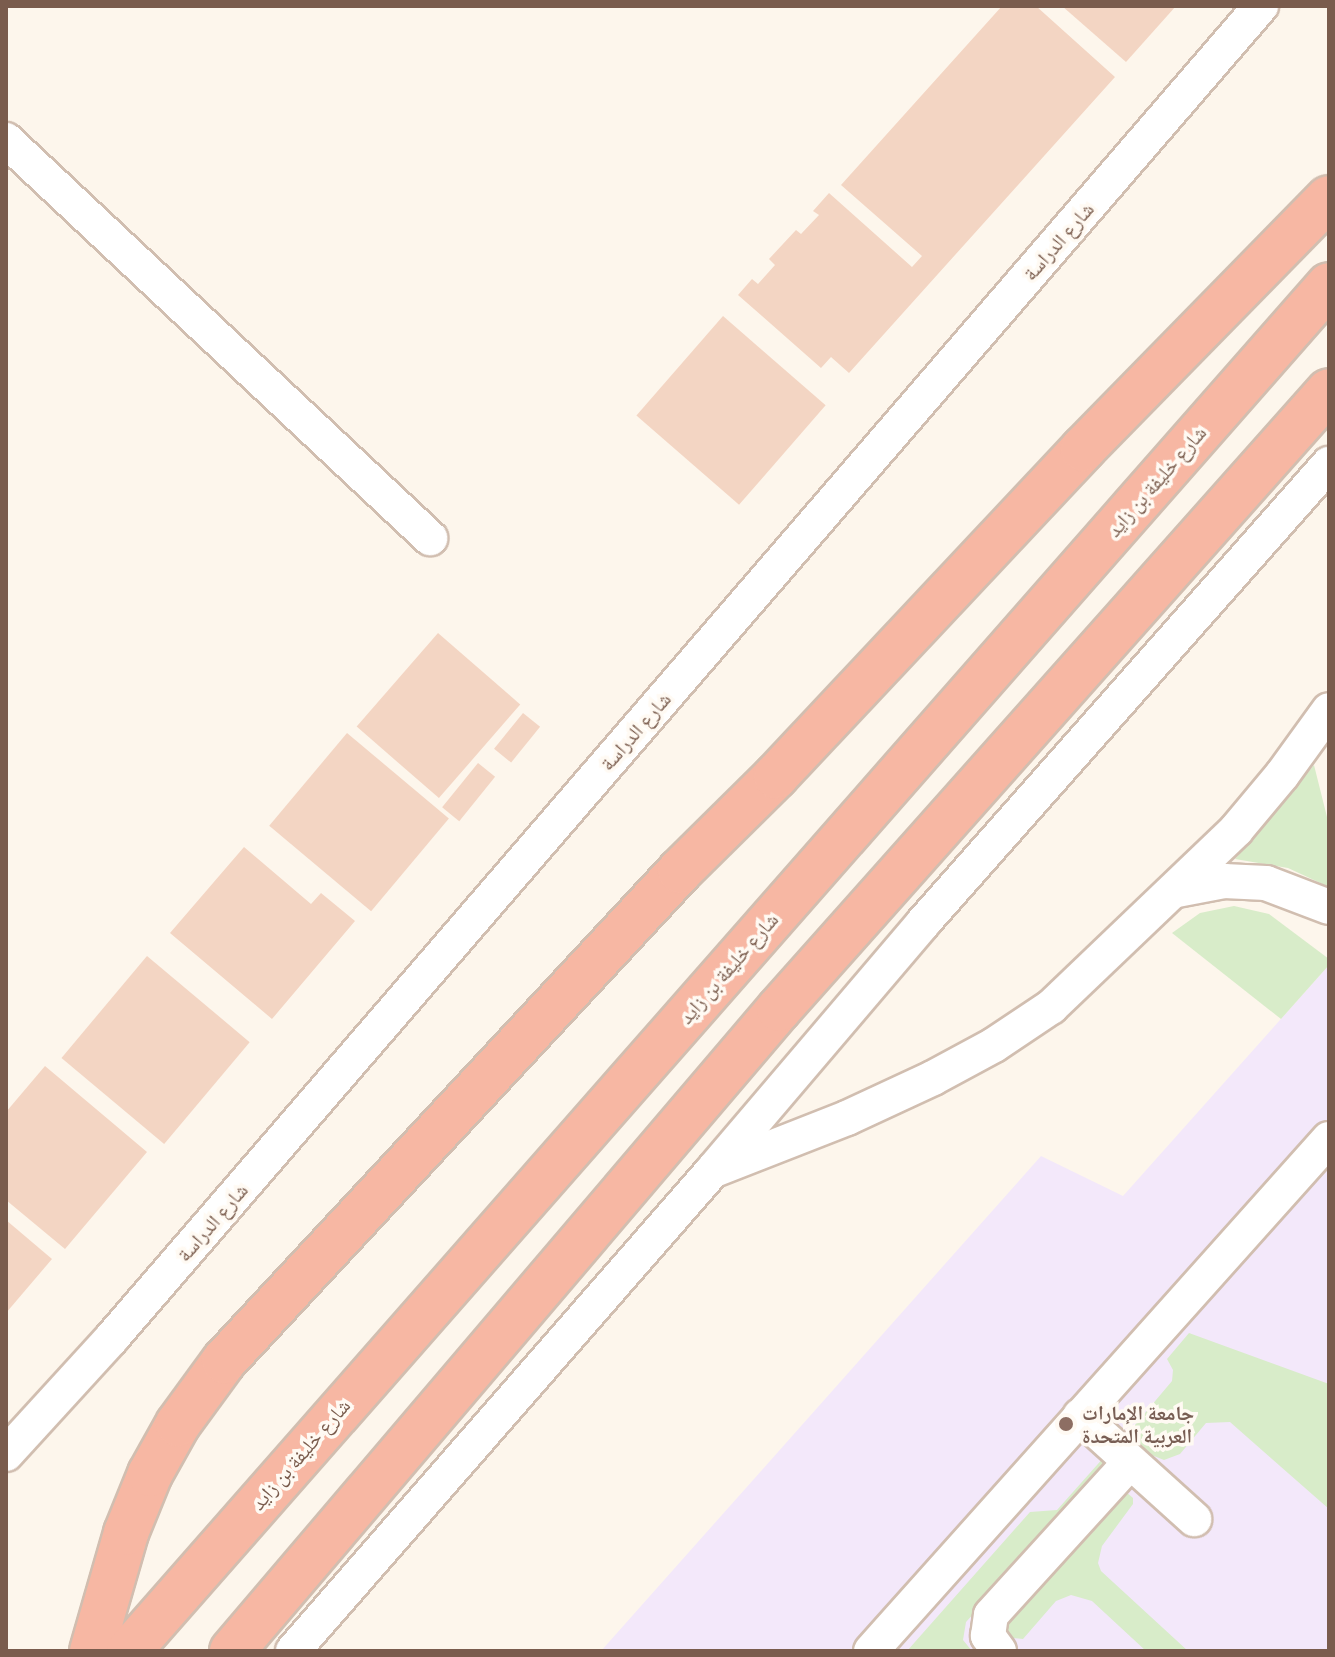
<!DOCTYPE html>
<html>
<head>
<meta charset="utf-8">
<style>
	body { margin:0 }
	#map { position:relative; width:1335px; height:1657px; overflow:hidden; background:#fdf6ec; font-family:"Archivo Narrow","Noto Naskh Arabic",sans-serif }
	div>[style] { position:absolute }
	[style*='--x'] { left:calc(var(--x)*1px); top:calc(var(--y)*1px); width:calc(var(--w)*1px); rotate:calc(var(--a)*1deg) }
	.education>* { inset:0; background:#f3e8fa }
	.green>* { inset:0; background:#d8ecc9 }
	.building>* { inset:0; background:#f3d5c3; transform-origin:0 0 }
	.roads { filter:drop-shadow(2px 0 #d1beb0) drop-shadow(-2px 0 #d1beb0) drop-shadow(0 2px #d1beb0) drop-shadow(0 -2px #d1beb0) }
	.minor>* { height:34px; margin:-17px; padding:0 17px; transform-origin:17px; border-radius:17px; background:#fff }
	.highway>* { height:44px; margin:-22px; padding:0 22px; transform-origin:22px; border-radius:22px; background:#f7b7a3 }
	.dots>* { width:22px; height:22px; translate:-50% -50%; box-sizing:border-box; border:4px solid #fffaf3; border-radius:50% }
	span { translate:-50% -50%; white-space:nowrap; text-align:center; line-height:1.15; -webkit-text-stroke:7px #fffaf3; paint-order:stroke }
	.street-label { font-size:20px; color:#7a5c4d }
	.education-label { font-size:20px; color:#785e54; font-weight:700 }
	.left { translate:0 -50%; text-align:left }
	.frame { position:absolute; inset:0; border:8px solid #7a5c4d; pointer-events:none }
</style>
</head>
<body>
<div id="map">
	<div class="education">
		<div style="clip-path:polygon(1329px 965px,1329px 1651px,601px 1651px,1041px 1156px,1123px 1196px)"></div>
	</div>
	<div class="green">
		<div style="clip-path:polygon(1314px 765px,1329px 825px,1329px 887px,1288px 868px,1235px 859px)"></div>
		<div style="clip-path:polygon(1234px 906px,1269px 914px,1329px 959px,1329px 965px,1281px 1019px,1172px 933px,1200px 913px)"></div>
		<div style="clip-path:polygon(1189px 1333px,1329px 1384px,1329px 1509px,1230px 1422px,1206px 1423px,1180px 1454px,1164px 1460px,1149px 1454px,1129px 1432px,1172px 1381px,1173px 1370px,1167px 1359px)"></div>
		<div style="clip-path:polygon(1105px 1456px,1106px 1469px,966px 1622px,963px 1640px,972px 1651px,907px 1651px,1030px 1512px,1057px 1510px)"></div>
		<div style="clip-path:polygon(1125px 1491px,1133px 1498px,1133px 1504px,1102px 1546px,1098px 1563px,1101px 1571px,1188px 1651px,1146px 1651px,1092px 1601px,1071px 1595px,1056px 1601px,1023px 1639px,1013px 1638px,1008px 1631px,1008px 1621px)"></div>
	</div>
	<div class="building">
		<div style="clip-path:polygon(1002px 6px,1036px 6px,1115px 77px,849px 373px,831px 357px,821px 368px,738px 295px,752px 279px,758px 284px,775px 265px,769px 259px,796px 230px,801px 234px,819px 215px,813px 211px,829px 193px,912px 267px,922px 256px,841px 185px)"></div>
		<div style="clip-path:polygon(1062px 6px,1176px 6px,1126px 62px)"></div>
		<div style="left:723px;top:316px;width:136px;height:132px;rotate:41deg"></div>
		<div style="left:438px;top:633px;width:109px;height:124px;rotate:41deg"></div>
		<div style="left:523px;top:713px;width:22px;height:46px;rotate:39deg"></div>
		<div style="left:347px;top:733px;width:133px;height:121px;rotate:40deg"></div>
		<div style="left:478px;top:763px;width:22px;height:57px;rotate:39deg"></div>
		<div style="clip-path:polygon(244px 847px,311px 904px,321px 893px,355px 921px,272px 1019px,170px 933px)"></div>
		<div style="left:147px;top:956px;width:134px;height:133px;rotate:40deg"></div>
		<div style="clip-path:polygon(45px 1066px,147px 1152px,65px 1249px,6px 1200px,6px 1112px)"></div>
		<div style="clip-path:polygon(6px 1220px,52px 1259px,6px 1313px)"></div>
	</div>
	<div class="roads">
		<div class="minor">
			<div style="--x:6;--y:140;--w:582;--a:43.19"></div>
			<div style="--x:1177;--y:890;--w:48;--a:-10.8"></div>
			<div style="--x:1224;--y:881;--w:42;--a:2.7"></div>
			<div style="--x:1266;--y:883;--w:67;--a:20.9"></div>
			<div style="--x:717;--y:1169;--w:140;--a:-21.4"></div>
			<div style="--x:847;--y:1118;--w:95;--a:-24.9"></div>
			<div style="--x:933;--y:1078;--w:69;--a:-28.4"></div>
			<div style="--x:994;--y:1045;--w:69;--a:-33.7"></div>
			<div style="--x:1051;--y:1007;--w:256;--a:-43.7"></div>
			<div style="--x:1236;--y:830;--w:72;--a:-50.1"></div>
			<div style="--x:1282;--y:775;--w:80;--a:-54.1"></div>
			<div style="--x:1080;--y:1416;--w:154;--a:42.1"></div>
			<div style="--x:6;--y:1454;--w:156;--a:-47.6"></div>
			<div style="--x:111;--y:1339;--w:1761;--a:-49.22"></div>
			<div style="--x:293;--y:1651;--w:639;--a:-48.87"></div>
			<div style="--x:713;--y:1170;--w:324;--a:-49.6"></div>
			<div style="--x:923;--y:923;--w:613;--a:-48.51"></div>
			<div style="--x:871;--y:1651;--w:687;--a:-48.19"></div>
			<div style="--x:999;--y:1651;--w:19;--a:-126"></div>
			<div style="--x:988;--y:1636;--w:21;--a:-82"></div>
			<div style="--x:991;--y:1615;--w:207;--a:-47.7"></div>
		</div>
		<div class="highway">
			<div style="--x:92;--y:1651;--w:123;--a:-73.9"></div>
			<div style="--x:126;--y:1533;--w:64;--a:-67.9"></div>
			<div style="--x:150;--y:1474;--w:57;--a:-60.8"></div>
			<div style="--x:178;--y:1424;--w:78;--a:-53.9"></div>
			<div style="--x:224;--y:1361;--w:669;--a:-47.06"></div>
			<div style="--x:680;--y:871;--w:135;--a:-44.7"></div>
			<div style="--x:776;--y:776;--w:449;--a:-46.8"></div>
			<div style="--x:1083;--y:449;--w:351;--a:-45.6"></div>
			<div style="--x:129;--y:1651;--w:1818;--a:-48.7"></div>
			<div style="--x:232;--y:1651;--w:843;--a:-49.57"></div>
			<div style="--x:779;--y:1009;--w:827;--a:-48.33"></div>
		</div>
	</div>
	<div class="dots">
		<div style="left:1066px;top:1424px;background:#8d6e63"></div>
	</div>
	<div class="street-label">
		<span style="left:1058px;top:241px;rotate:-49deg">شارع الدراسة</span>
		<span style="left:1156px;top:481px;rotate:-49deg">شارع خليفة بن زايد</span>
		<span style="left:635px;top:731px;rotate:-49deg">شارع الدراسة</span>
		<span style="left:728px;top:968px;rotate:-49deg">شارع خليفة بن زايد</span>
		<span style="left:212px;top:1222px;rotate:-49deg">شارع الدراسة</span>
		<span style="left:300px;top:1454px;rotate:-49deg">شارع خليفة بن زايد</span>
	</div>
	<div class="education-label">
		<span class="left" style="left:1082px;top:1424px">جامعة الإمارات<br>العربية المتحدة</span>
	</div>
	<div class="frame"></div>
</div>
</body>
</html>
